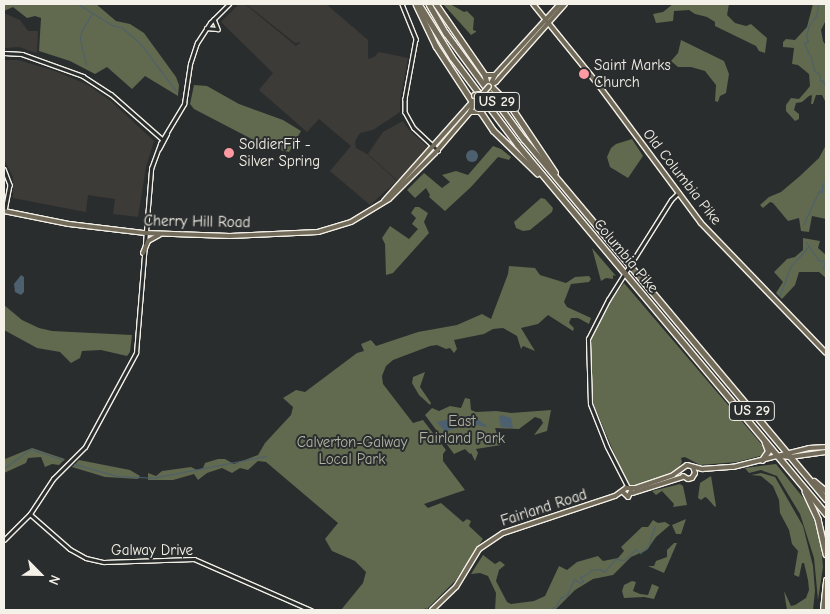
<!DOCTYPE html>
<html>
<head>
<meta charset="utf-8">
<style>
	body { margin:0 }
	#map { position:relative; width:830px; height:614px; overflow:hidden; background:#2a2d2e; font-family:"Comic Neue",sans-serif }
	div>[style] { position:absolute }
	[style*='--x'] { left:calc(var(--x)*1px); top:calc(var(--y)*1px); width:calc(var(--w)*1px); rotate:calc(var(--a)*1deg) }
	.built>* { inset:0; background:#3d3b38 }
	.green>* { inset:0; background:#61694f }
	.water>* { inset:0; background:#4c606f }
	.round { border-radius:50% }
	.stream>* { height:1px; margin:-0.5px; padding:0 0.5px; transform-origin:0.5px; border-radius:0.5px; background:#4c606f }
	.roads { filter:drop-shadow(1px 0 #f4f1e8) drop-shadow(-1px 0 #f4f1e8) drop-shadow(0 1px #f4f1e8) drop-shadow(0 -1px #f4f1e8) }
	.minor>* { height:2.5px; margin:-1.25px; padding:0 1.25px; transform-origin:1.25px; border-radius:1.25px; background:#2a2d2e }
	.major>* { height:4px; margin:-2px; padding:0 2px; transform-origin:2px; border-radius:2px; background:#726b5a }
	.highway>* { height:4.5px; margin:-2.25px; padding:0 2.25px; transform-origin:2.25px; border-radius:2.25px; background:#726b5a }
	.bridges { filter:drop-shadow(1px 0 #f4f1e8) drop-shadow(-1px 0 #f4f1e8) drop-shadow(0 1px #f4f1e8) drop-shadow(0 -1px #f4f1e8) }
	.major-bridge>* { height:4px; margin:-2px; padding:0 2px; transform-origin:2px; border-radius:2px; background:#726b5a }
	.highway-bridge>* { height:4.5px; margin:-2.25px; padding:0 2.25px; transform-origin:2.25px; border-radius:2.25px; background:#726b5a }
	.dots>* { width:14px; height:14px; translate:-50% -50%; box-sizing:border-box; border:2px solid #2a2d2e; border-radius:50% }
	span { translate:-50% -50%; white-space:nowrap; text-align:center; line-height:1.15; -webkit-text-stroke:4px #2a2d2e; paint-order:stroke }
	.shield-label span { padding:1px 4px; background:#2a2d2e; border:1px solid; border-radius:4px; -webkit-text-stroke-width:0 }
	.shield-label { font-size:14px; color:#f4f1e8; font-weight:700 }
	.poi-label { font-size:15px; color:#f4f1e8 }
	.left { translate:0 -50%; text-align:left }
	.street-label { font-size:15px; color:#f4f1e8 }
	.park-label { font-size:15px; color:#b2b4a3 }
	.frame { position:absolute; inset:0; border:5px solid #f4f1e8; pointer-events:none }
	.north { position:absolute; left:15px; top:549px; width:50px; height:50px; -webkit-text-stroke:4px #2a2d2e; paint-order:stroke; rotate:113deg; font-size:14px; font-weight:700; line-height:20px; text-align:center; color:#f4f1e8 }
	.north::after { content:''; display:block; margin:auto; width:18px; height:22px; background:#f4f1e8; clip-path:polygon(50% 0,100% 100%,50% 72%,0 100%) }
</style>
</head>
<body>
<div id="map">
	<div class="built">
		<div style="clip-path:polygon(239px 4px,245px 4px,296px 46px,301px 42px,295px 43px,246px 4px,326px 4px,368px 40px,368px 59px,374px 57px,379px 52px,408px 58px,400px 101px,400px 112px,373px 130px,360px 133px,355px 141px,356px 148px,367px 154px,397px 181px,370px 205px,330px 171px,351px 146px,319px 119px,307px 132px,259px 90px,273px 73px,221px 22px)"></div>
		<div style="clip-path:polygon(4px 13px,20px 20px,28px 31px,38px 31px,37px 53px,19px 47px,4px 48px)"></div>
		<div style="clip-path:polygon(4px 60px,18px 60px,55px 71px,86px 84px,111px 101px,154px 141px,146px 167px,138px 217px,113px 214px,115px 199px,88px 195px,86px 212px,13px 198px,13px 177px,4px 159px)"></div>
		<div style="clip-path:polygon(403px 121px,408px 129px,428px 147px,398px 181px,368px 154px,383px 132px)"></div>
	</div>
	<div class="green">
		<div style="clip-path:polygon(4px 4px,96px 4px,116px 21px,130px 24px,144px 33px,176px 77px,179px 85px,178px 96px,145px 76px,132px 89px,107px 67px,95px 74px,70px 61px,39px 51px,41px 18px,35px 16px,27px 18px,13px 7px,4px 11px)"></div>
		<div style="clip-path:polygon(443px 4px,450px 4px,464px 12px,467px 11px,474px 18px,473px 30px,476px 31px,476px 32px,471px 35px)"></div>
		<div style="clip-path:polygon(673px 4px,729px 4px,727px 15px,735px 23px,746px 26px,751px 24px,767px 38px,765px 53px,759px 51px,756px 46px,715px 26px,715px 22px,707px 17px,695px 14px,689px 10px,674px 11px,673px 21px,656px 23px,653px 14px,663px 12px)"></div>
		<div style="clip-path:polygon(813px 4px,826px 4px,826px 20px,821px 30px,823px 41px,826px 46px,826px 103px,822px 95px,816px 95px,813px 104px,811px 104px,812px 95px,809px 96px,802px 102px,796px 103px,794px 110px,799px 114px,799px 119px,795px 121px,786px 111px,786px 105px,791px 98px,799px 99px,806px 91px,810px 86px,809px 74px,798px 65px,792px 64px,794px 48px,783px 47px,783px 42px,786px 39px,795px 40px,807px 27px)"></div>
		<div style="clip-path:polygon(681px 40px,724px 61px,729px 74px,726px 93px,720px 96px,718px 102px,715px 101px,716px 85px,705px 71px,691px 67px,678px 67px,671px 61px,678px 53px)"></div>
		<div style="clip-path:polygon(194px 85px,207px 86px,239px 104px,283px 120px,301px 131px,289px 152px,267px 147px,194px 109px,190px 104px)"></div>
		<div style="clip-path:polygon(632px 139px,643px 156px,628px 178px,610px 167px,607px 157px,611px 148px,616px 144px)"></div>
		<div style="clip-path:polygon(826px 145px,826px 219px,812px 216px,809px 232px,801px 231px,799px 218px,788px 221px,773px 203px,770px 202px,763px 208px,760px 205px,769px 197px,781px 192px,800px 176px,819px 158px)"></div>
		<div style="clip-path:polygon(493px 146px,501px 149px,511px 157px,509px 160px,498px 157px,471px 187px,445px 211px,429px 197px,430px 195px,426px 188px,415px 198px,407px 190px,424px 173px,442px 188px,450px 182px,442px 175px,456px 171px,468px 175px)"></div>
		<div style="clip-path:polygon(541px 198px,545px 199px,553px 208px,552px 212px,530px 230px,523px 231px,516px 228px,514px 222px)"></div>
		<div style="clip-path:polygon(415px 207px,419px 207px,428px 213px,424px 222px,429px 233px,393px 273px,386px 275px,385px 244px,382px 238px,390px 226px,409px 239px,418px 229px,412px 224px,416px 218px,411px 213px)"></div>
		<div style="clip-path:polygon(803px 238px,820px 241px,818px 248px,826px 255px,826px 278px,819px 272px,799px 272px,795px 285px,782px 299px,776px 293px,783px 282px,774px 272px,787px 259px,795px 257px,803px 250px)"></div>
		<div style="clip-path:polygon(592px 248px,616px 276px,613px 275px,613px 279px,606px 278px,601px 281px)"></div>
		<div style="clip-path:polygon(509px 266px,535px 268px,540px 275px,566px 283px,575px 277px,589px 276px,591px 279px,589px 282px,571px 284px,564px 302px,567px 307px,591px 318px,589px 324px,578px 318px,571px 318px,569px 323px,574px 328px,573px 331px,548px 315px,538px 324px,521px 328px,535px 351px,523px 346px,521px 349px,517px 336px,503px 328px,493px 329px,484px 334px,454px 340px,457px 349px,454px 353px,450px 348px,446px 349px,437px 345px,430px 346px,393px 360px,386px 366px,382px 376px,383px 384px,413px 423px,423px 420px,446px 450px,443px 454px,443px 461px,465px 490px,424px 504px,428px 508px,441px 503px,463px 522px,467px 519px,471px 521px,469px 526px,483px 539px,455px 581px,426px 610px,426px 608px,423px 610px,341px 610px,363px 583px,366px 572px,355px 561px,332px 551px,325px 539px,338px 523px,266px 462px,258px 461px,248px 470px,240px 468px,232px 473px,222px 468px,207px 473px,198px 480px,194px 474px,173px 480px,148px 480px,148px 473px,156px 476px,162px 471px,191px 467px,197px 470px,203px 468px,205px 463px,218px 459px,225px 459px,234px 464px,258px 455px,265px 443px,291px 415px,293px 407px,283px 398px,296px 390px,305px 392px,357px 353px,364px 351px,361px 344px,371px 340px,376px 346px,418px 332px,457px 325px,482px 314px,491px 319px,508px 274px)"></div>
		<div style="clip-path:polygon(624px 283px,763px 446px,766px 450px,764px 455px,737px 462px,700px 465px,685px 457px,681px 458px,682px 462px,676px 472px,637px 487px,627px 484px,593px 403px,590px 339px,609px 303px)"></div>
		<div style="clip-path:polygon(4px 305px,22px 320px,39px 328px,52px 331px,132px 335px,130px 352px,127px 356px,101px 350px,82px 351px,80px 358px,71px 363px,60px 352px,37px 348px,4px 330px)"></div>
		<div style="clip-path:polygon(425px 372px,420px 387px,431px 403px,430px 405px,419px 395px,412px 383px,413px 377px)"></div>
		<div style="clip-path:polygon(465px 398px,470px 399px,471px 410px,476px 412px,496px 411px,511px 413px,551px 410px,547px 431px,534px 435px,543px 423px,541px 419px,535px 417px,519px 429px,495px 428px,501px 445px,476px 449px,478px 453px,475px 461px,471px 453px,470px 454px,465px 449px,454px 454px,425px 415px,432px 408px,439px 411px,450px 406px,461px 408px)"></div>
		<div style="clip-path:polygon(32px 448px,65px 459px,59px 465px,52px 464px,45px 467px,41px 457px,28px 458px,26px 463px,4px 473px,5px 459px)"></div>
		<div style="clip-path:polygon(79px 460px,130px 470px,140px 476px,138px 479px,105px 477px,72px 467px)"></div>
		<div style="clip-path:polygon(776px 464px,805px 500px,820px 534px,823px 567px,818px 600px,814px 558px,800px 514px,777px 476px,761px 470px,749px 473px,745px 468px)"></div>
		<div style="clip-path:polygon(761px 473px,775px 477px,803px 526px,813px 566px,815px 591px,813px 610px,787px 610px,784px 591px,791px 606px,795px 605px,806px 598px,809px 590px,808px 580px,804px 563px,802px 563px,799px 577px,794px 575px,798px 551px,792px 544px,789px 530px,780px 513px,779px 500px,773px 486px,761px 476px,751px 475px)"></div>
		<div style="clip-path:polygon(711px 476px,716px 506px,715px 507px,707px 498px,705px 497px,701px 500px,698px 498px,700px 483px)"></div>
		<div style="clip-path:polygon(680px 484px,683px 486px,687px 505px,673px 507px,674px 504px,662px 491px,656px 495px,652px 491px)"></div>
		<div style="clip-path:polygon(686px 519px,681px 534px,676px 534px,672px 525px)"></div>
		<div style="clip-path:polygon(653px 520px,658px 523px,665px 522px,670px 525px,656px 537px,647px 550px,631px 557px,613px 575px,593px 579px,575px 590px,555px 610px,495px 610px,496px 593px,488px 576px,480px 573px,471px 574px,483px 555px,495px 564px,500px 561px,505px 565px,499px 570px,496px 581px,507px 602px,511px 604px,534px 601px,545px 596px,559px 566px,567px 570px,577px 562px,598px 556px,603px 561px,618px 558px,624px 551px,621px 547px,642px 527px,648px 527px)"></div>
		<div style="clip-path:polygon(674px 543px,677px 543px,664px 573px,648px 566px,654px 566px,656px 561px,667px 557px,667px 550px)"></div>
		<div style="clip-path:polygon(632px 581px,636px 582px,633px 591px,640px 594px,648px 595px,652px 584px,659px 587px,654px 599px,644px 597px,624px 598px,622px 591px,624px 585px)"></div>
	</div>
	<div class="water">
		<div class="round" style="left:466px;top:150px;width:12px;height:12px"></div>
		<div style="clip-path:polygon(21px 275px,24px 277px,24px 292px,21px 295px,15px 292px,14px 284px)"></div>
		<div style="clip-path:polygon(502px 415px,511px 418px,513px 428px,501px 427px,499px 417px)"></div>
		<div style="clip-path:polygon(464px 416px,477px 419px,487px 426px,486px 427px,468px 423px,445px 432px,437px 422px)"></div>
	</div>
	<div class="stream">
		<div style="--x:78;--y:4;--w:40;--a:32"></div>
		<div style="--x:112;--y:25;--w:9;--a:13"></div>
		<div style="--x:121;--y:27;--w:23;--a:40"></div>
		<div style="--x:139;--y:42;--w:61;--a:52.9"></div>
		<div style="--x:818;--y:4;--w:12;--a:99"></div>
		<div style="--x:816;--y:16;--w:11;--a:128"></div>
		<div style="--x:809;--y:25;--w:11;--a:105"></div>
		<div style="--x:806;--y:36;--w:5;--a:68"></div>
		<div style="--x:808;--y:41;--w:4;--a:153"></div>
		<div style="--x:804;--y:43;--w:17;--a:65"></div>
		<div style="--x:811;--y:58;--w:12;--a:76"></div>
		<div style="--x:814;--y:70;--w:6;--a:39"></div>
		<div style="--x:819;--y:74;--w:6;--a:81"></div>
		<div style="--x:820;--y:80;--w:3;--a:18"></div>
		<div style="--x:823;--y:81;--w:9;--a:69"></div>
		<div style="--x:86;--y:65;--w:27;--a:-103"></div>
		<div style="--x:80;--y:39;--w:7;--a:-82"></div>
		<div style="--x:81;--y:32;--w:22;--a:-60"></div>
		<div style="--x:803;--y:225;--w:38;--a:-65"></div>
		<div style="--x:819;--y:191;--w:3;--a:18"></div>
		<div style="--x:822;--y:192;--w:6;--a:-90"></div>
		<div style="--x:822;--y:186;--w:6;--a:-51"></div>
		<div style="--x:806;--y:242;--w:22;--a:56"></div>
		<div style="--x:818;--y:260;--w:7;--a:8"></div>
		<div style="--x:825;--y:261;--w:7;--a:106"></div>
		<div style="--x:823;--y:268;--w:4;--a:45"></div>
		<div style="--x:780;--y:295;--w:30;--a:-70"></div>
		<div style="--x:790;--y:267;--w:27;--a:-48"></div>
		<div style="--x:74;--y:464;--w:45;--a:15.6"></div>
		<div style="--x:117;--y:476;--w:35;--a:3"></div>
		<div style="--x:152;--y:478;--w:116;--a:-10.9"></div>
		<div style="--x:4;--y:468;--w:32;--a:-36"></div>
		<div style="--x:30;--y:449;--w:35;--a:18"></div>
		<div style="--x:549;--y:610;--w:8;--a:-30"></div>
		<div style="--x:556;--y:606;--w:9;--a:-63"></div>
		<div style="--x:560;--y:598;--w:8;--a:-23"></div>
		<div style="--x:567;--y:595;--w:17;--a:-66"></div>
		<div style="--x:574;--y:579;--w:7;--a:34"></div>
		<div style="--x:580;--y:583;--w:4;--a:-34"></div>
		<div style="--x:583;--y:581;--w:5;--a:-127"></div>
		<div style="--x:580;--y:577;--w:8;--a:-23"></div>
		<div style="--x:587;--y:574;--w:6;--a:-45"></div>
		<div style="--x:591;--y:570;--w:9;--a:-6"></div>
		<div style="--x:600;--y:569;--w:5;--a:37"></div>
		<div style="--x:604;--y:572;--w:17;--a:-50"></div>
		<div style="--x:615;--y:559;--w:9;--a:6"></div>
		<div style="--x:624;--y:560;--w:16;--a:-43"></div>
		<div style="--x:636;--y:549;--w:6;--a:45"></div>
		<div style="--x:640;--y:553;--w:10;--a:-37"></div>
		<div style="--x:648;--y:547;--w:22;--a:-72"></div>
	</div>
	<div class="roads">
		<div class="minor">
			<div style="--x:402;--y:4;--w:38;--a:68"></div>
			<div style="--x:416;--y:39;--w:61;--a:100.4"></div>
			<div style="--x:405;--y:99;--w:13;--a:90"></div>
			<div style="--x:405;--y:112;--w:18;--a:61"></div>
			<div style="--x:414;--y:128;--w:33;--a:43"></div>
			<div style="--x:214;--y:19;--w:11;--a:68"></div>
			<div style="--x:206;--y:28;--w:11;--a:5"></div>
			<div style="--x:4;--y:53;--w:18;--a:3"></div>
			<div style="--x:22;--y:54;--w:65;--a:19.8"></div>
			<div style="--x:83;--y:76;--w:33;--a:33"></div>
			<div style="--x:111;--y:94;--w:68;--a:41.4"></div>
			<div style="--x:159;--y:149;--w:17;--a:-62"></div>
			<div style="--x:4;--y:169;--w:17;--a:69"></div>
			<div style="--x:10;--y:185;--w:26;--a:101"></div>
			<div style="--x:628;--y:488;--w:46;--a:-117.1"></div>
			<div style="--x:607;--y:447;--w:46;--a:-111.6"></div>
			<div style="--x:590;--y:404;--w:65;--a:-91.8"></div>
			<div style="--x:588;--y:339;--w:44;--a:-62.9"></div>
			<div style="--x:608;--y:300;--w:118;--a:-57.8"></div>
			<div style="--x:671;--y:200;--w:10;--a:-45"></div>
			<div style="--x:30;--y:514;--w:53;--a:41.2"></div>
			<div style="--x:70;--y:549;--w:18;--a:29"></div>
			<div style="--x:86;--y:558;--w:18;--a:13"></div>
			<div style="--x:104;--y:562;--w:90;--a:-1.9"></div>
			<div style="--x:194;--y:559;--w:128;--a:23.6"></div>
			<div style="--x:4;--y:540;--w:37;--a:-45"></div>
			<div style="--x:30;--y:514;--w:42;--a:-56.7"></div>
			<div style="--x:53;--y:479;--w:45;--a:-45"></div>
			<div style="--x:85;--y:447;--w:107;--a:-61.5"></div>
			<div style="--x:136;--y:353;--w:185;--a:-85.3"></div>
			<div style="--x:151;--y:169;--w:27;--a:-70"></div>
			<div style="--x:160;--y:144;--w:47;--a:-59"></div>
			<div style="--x:184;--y:104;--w:40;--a:-81.5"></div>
			<div style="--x:190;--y:64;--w:22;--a:-72"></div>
			<div style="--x:197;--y:43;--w:24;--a:-57"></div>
			<div style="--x:210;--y:23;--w:27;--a:-45"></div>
		</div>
		<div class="major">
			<div style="--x:533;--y:4;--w:102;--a:51"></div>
			<div style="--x:597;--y:83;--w:174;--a:53.4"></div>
			<div style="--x:701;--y:223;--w:180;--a:46.1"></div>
			<div style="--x:490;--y:85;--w:11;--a:-63"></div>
			<div style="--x:495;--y:75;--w:96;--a:-47.5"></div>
			<div style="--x:489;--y:86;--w:8;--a:-30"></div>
			<div style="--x:496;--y:82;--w:104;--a:-48.5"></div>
			<div style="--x:384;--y:201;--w:134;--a:-48.3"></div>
			<div style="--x:4;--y:211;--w:66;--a:11.3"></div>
			<div style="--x:69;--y:224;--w:77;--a:6.8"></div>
			<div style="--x:145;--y:233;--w:85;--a:2"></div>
			<div style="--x:230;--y:236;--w:88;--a:-2.6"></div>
			<div style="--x:318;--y:232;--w:34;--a:-17"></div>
			<div style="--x:351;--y:222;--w:44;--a:-31.2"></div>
			<div style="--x:389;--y:199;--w:65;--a:-45"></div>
			<div style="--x:435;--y:153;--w:54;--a:-49.5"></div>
			<div style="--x:470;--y:112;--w:12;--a:-66"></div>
			<div style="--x:143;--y:253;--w:13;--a:-67"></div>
			<div style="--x:148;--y:241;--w:13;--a:-29"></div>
			<div style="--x:780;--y:456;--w:10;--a:6"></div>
			<div style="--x:790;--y:457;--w:36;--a:-8"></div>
			<div style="--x:683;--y:476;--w:6;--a:31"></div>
			<div style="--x:688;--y:479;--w:4;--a:-14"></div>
			<div style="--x:692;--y:478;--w:6;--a:-59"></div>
			<div style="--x:695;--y:473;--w:6;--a:-108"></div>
			<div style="--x:623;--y:492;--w:7;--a:45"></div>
			<div style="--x:628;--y:497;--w:7;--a:-63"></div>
			<div style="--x:632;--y:493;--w:53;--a:-17.4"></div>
			<div style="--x:432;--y:610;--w:33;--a:-44"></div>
			<div style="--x:456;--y:587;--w:44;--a:-58.8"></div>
			<div style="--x:479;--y:549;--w:29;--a:-34"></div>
			<div style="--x:503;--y:533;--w:118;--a:-18.3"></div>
			<div style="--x:615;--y:496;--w:14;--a:-36"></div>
			<div style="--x:626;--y:488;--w:10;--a:0"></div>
			<div style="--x:636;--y:488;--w:39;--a:-19"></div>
			<div style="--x:673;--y:475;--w:17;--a:-36"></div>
			<div style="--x:687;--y:465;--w:16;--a:15"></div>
			<div style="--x:702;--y:469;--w:31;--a:-4"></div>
			<div style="--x:733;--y:467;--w:78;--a:-14"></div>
			<div style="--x:809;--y:448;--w:17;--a:-3"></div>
		</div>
		<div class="highway">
			<div style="--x:416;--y:4;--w:47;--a:64.5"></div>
			<div style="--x:436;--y:46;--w:66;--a:56.8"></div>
			<div style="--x:419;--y:4;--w:62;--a:58.1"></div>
			<div style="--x:452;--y:57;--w:109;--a:53.2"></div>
			<div style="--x:517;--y:144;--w:482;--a:50.1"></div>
			<div style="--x:429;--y:4;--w:34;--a:60"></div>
			<div style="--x:446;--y:33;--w:132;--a:53.7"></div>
			<div style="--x:524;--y:139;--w:470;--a:50"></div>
			<div style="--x:436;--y:4;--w:86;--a:55.4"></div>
			<div style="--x:485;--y:75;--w:12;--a:76"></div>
			<div style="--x:485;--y:75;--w:10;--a:0"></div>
			<div style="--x:490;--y:85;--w:28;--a:45"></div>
			<div style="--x:510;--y:105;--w:81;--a:56.1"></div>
			<div style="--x:479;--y:97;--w:15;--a:82"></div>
			<div style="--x:481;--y:112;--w:22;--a:56"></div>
			<div style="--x:493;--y:130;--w:62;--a:44.3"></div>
			<div style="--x:470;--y:112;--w:11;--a:0"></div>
			<div style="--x:762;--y:460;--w:11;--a:-56"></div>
			<div style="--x:768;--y:451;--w:9;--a:-111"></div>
			<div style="--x:814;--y:481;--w:16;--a:40"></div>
			<div style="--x:805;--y:491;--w:31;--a:65"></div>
			<div style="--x:818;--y:519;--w:36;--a:77"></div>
			<div style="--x:823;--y:610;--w:30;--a:-84"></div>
		</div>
	</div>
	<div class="bridges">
		<div class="major-bridge">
			<div style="--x:477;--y:100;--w:18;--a:-49"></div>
		</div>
		<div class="highway-bridge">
			<div style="--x:474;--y:95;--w:8;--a:-7"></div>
		</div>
	</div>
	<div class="dots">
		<div style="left:584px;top:74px;background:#ff9aa2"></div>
		<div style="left:229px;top:153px;background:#ff9aa2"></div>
	</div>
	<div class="shield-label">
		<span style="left:497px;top:102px">US 29</span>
		<span style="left:752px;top:411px">US 29</span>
	</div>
	<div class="poi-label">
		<span class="left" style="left:594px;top:74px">Saint Marks<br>Church</span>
		<span class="left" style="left:239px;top:153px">SoldierFit -<br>Silver Spring</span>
	</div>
	<div class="street-label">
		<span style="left:682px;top:177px;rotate:52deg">Old Columbia Pike</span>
		<span style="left:197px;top:222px;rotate:1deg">Cherry Hill Road</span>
		<span style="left:626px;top:256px;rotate:50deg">Columbia Pike</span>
		<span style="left:544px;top:508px;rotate:-18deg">Fairland Road</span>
		<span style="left:152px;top:551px">Galway Drive</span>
	</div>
	<div class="park-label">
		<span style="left:462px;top:430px">East<br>Fairland Park</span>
		<span style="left:352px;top:451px">Calverton-Galway<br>Local Park</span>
	</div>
	<div class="frame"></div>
	<div class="north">N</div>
</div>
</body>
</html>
